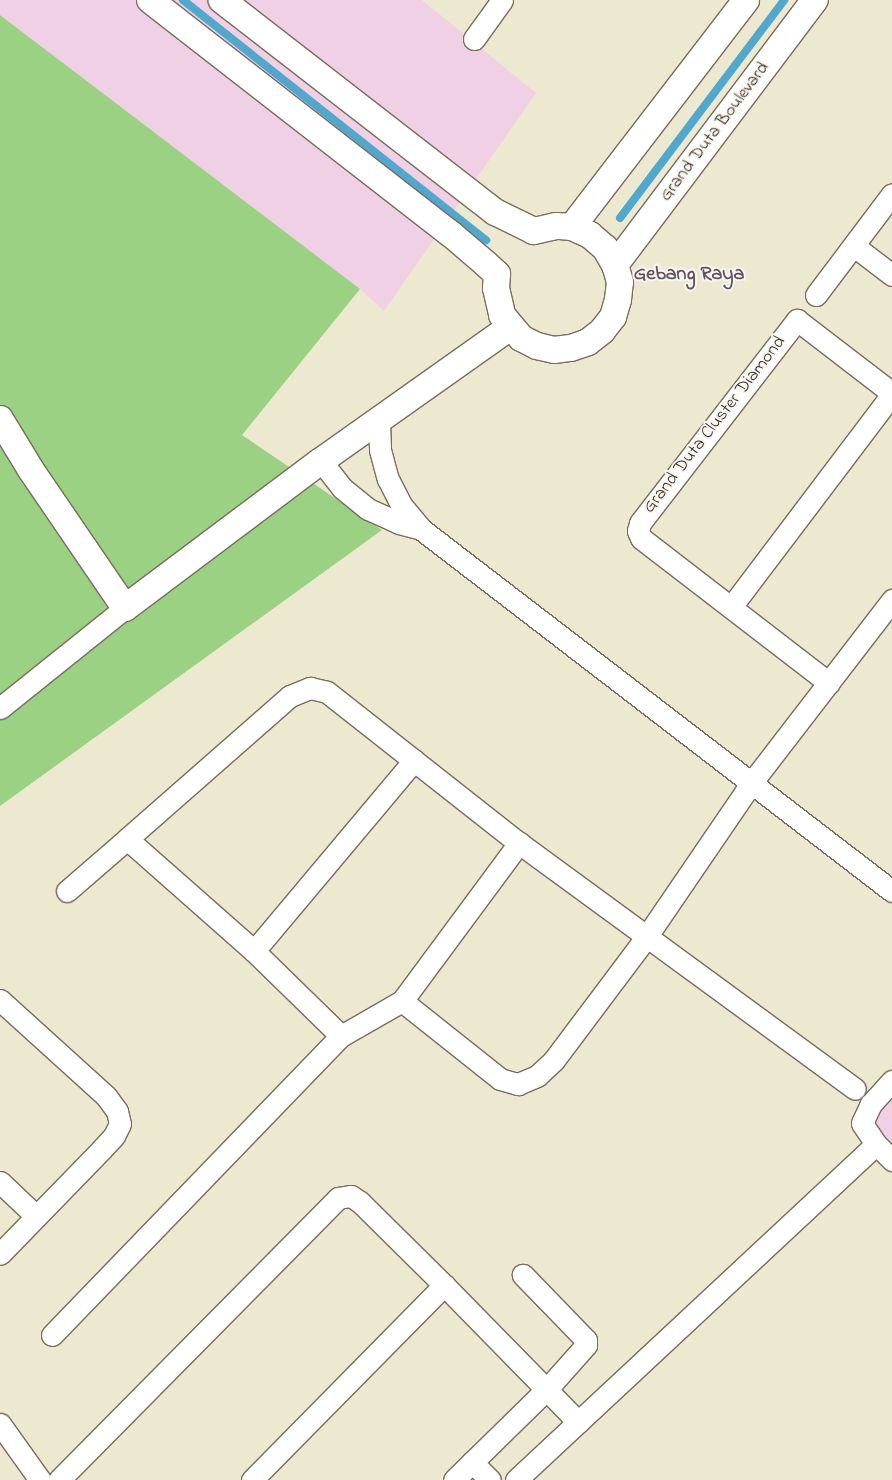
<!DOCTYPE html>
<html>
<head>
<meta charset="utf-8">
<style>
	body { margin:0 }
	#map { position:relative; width:892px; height:1480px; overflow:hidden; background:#ede9d1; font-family:"Indie Flower",sans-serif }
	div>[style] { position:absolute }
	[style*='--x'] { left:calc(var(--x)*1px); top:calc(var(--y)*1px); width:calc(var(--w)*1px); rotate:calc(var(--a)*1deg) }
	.built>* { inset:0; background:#f0d0e5 }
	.green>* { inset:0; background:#9ad182 }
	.stream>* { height:8px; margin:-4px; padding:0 4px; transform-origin:4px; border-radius:4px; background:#50a8cd }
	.roads { filter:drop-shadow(1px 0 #796d5d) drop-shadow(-1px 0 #796d5d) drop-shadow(0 1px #796d5d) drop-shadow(0 -1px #796d5d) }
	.minor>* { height:21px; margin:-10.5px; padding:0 10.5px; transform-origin:10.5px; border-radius:10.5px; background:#fff }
	.tertiary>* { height:26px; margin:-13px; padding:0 13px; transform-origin:13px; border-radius:13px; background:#fff }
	span { translate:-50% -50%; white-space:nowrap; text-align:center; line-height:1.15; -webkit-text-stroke:4px #f6f6f2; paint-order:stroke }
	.street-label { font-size:18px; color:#3b2a1e }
	.quarter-label { font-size:20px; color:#66505c; font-weight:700 }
</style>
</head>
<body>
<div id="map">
	<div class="built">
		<div style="clip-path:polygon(0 0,422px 0,536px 93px,384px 311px,360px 289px,0 15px)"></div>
		<div style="clip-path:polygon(892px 1099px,892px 1152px,866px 1124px)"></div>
	</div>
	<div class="green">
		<div style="clip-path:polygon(0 15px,360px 289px,242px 435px,382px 530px,0 806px)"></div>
	</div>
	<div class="stream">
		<div style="--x:183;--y:0;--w:387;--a:38.4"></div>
		<div style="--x:620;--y:218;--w:273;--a:-53"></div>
	</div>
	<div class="roads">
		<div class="minor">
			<div style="--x:474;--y:39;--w:48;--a:-54.3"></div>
			<div style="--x:854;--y:246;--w:48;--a:37.3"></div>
			<div style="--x:816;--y:295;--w:126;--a:-53"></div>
			<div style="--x:379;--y:420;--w:30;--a:88"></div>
			<div style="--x:380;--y:450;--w:30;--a:75"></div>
			<div style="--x:388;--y:479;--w:30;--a:63"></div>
			<div style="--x:402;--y:506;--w:30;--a:50"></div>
			<div style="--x:421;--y:529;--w:594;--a:37.55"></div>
			<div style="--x:321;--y:461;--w:34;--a:52"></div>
			<div style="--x:342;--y:488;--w:33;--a:39"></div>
			<div style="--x:368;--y:509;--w:34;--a:24"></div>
			<div style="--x:399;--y:523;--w:23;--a:15"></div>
			<div style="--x:731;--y:607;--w:267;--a:-52.9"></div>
			<div style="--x:829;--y:683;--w:237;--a:-142.4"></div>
			<div style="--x:641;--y:538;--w:8;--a:-113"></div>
			<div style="--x:638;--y:531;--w:8;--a:-76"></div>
			<div style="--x:640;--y:523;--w:257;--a:-52.3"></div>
			<div style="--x:797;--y:320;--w:120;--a:37.5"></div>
			<div style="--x:0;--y:708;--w:160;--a:-38.7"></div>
			<div style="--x:67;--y:891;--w:79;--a:-40.9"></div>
			<div style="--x:254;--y:951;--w:249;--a:-50"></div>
			<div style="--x:0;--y:1000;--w:143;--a:42.2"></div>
			<div style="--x:106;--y:1096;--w:19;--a:54"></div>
			<div style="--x:117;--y:1111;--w:13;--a:77"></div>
			<div style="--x:120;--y:1124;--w:13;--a:117"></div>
			<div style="--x:114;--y:1136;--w:18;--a:133"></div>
			<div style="--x:102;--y:1149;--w:146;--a:134.2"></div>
			<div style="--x:402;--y:1001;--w:197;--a:-53.5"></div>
			<div style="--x:341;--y:1036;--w:122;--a:-135.7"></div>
			<div style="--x:254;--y:951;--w:169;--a:-138.6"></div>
			<div style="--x:127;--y:839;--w:217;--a:-41.3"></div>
			<div style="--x:290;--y:696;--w:22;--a:-22"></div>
			<div style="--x:310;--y:688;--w:17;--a:13"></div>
			<div style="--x:327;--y:692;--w:244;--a:38.2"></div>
			<div style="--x:519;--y:843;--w:416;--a:36.2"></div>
			<div style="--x:876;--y:1144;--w:23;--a:45"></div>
			<div style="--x:0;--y:1182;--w:50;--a:43.4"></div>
			<div style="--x:52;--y:1335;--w:416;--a:-46"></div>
			<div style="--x:341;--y:1036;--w:70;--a:-29.8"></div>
			<div style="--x:402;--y:1001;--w:125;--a:38.5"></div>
			<div style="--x:500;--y:1079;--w:19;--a:16"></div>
			<div style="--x:518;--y:1084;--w:21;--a:-23"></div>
			<div style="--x:537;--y:1076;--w:23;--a:-43"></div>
			<div style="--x:554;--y:1060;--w:155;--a:-53.1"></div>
			<div style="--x:647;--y:936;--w:186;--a:-55.7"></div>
			<div style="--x:752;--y:782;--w:230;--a:-52.4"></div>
			<div style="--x:0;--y:1424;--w:69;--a:54.5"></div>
			<div style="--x:472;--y:1462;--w:25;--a:45"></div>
			<div style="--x:59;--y:1480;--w:397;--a:-45.3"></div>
			<div style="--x:338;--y:1198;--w:13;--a:-9"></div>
			<div style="--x:351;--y:1196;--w:11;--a:34"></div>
			<div style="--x:360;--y:1202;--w:118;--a:44.7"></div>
			<div style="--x:444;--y:1285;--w:192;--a:45.6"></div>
			<div style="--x:252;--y:1480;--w:274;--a:-45.4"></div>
			<div style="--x:454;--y:1480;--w:130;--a:-44.4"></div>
			<div style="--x:547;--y:1389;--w:59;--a:-48.4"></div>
			<div style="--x:586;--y:1345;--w:5;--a:-90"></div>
			<div style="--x:586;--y:1340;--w:91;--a:-134.1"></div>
			<div style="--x:516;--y:1480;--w:492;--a:-43"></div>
			<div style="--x:876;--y:1144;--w:25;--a:-124"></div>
			<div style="--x:862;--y:1123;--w:21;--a:-65"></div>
			<div style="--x:871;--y:1104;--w:31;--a:-48"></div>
		</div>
		<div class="tertiary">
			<div style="--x:150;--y:0;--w:381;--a:37.9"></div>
			<div style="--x:451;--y:234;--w:46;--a:40.6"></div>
			<div style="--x:486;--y:264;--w:15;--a:42"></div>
			<div style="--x:497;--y:274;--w:14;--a:94"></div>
			<div style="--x:496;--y:288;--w:28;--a:77"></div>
			<div style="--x:502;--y:315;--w:30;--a:50"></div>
			<div style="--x:521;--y:338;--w:18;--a:27"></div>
			<div style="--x:537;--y:346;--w:17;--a:13"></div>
			<div style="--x:554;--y:350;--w:17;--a:-7"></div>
			<div style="--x:571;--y:348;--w:18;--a:-19"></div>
			<div style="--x:588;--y:342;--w:18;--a:-38"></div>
			<div style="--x:602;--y:331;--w:18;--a:-52"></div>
			<div style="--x:613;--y:317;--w:18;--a:-74"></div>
			<div style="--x:618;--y:300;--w:18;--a:-84"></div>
			<div style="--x:620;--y:282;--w:18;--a:-106"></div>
			<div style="--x:615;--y:265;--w:20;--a:-120"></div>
			<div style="--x:605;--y:248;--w:20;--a:-139"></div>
			<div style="--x:590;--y:235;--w:20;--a:-156"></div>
			<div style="--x:572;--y:227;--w:16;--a:-176"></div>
			<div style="--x:556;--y:226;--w:23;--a:167"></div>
			<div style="--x:534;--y:231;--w:43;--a:-154"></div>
			<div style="--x:495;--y:212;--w:346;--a:-142.2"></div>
			<div style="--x:572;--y:227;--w:286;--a:-52.5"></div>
			<div style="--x:615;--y:265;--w:332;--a:-53"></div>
			<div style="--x:0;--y:419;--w:60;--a:58.7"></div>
			<div style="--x:31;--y:470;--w:167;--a:55.7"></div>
			<div style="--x:125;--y:608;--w:245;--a:-36.9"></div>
			<div style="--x:321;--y:461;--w:232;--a:-35.3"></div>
		</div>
	</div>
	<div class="street-label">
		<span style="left:715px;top:132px;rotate:-53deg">Grand Duta Boulevard</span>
		<span style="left:715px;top:425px;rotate:-52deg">Grand Duta Cluster Diamond</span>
	</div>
	<div class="quarter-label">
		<span style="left:689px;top:274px">Gebang Raya</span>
	</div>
</div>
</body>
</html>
